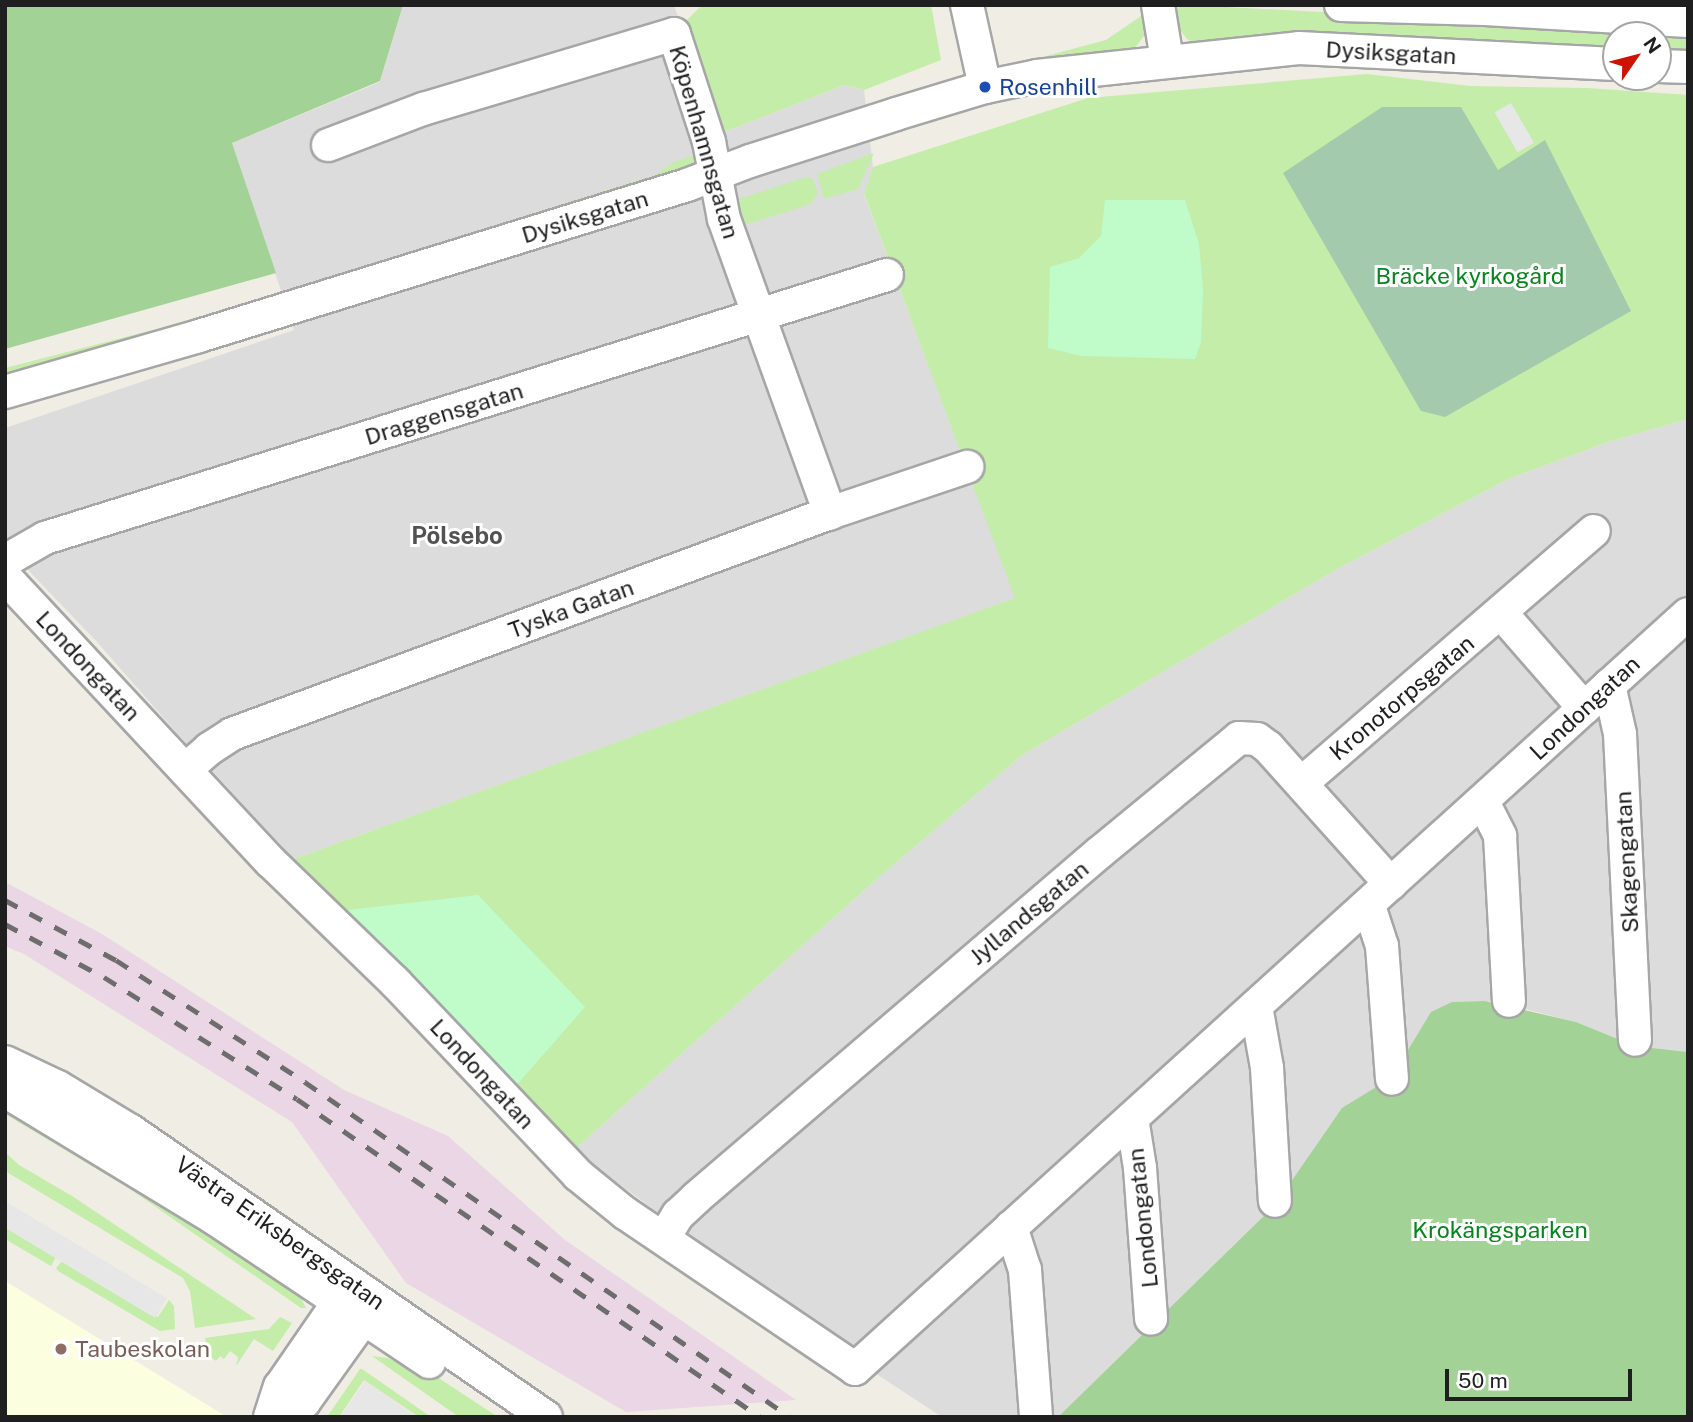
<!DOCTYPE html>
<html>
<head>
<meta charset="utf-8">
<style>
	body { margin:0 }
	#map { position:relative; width:1693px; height:1422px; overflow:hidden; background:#f0ede4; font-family:"Public Sans",sans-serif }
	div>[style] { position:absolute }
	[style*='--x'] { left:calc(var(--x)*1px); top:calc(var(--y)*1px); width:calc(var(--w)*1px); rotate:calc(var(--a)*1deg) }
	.residential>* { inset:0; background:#dddcdc }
	.industrial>* { inset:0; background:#ead6e4 }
	.education>* { inset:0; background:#fcffdf }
	.grass>* { inset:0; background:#c3eda8 }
	.forest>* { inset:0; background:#a3d297 }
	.cemetery>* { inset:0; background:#a4caae }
	.park>* { inset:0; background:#bffcca }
	.parking>* { inset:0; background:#e7e7e7; transform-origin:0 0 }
	.roads { filter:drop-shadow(2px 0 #a6a6a6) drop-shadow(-2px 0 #a6a6a6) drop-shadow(0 2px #a6a6a6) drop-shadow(0 -2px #a6a6a6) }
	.minor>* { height:32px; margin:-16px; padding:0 16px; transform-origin:16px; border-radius:16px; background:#fff }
	.rail>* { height:5px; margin-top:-2.5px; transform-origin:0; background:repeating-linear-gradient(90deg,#6d6d6d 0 14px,transparent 0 28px) }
	.dots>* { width:19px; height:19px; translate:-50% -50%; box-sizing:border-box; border:4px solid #fff; border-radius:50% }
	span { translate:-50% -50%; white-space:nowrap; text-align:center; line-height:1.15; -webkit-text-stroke:6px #fff; paint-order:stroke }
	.street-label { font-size:23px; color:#1f1f1f }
	.transit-label { font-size:23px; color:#164399 }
	.left { translate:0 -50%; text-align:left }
	.park-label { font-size:23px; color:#06841d }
	.education-label { font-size:23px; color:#785e54 }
	.neighbourhood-label { font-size:24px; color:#525252; font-weight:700 }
	.frame { position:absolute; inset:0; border:7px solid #1f1f1f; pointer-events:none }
	.north { position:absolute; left:1602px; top:21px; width:70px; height:70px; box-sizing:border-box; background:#fff; border:2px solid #a5a5a5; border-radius:50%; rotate:55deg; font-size:19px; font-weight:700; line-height:28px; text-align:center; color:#1f1f1f }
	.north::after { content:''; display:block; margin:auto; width:24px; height:32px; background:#ce1400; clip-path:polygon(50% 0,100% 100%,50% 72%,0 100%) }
	.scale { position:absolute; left:1445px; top:1369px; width:187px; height:32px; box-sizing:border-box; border:4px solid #1f1f1f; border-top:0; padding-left:9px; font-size:21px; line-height:24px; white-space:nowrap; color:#1f1f1f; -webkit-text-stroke:5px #fff; paint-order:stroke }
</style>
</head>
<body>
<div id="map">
	<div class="residential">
		<div style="clip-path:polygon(403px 5px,674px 5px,719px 134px,844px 85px,864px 90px,873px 167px,864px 194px,1016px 598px,294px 859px,175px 731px,98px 643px,5px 546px,5px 428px,294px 330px,232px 143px,380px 82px)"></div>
		<div style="clip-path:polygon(1688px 419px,1688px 1052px,1635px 1046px,1576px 1022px,1509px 1005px,1485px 1001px,1452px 1002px,1391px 1078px,1275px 1205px,1058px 1417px,942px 1417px,855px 1360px,574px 1150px,871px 884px,1022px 755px,1337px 569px,1508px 479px,1608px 442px)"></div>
	</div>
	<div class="industrial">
		<div style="clip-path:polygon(5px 882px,102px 934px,344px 1090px,448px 1136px,565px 1240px,796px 1400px,626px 1412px,406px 1283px,292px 1122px,24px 954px,5px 946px)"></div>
	</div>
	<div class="education">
		<div style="clip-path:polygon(5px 1281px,227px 1417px,5px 1417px)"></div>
	</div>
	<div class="grass">
		<div style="clip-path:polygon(702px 5px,931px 5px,941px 60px,864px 90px,844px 85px,719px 134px,682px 25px)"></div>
		<div style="clip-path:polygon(1187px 5px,1688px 31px,1688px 54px,1658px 52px,1658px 35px,1616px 35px,1616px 50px,1195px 43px,1187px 39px,1176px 25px,1173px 9px)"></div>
		<div style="clip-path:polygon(1144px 14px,1148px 22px,1146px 33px,1135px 48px,1126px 52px,1020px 63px,1106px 40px)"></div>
		<div style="clip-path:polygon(1367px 74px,1470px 86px,1587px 88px,1688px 95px,1688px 419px,1608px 442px,1508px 479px,1337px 569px,1022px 755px,871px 884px,574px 1150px,294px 859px,1015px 598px,864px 193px,873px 167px,1088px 98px)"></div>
		<div style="clip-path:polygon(874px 153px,858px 189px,824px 199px,817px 174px)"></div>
		<div style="clip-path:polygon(699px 154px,685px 172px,5px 380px,5px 368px,184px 322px,655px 175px,674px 162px)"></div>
		<div style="clip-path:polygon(806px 177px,813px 179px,818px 193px,811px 204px,742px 226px,736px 200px)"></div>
		<div style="clip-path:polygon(5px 1102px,294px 1284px,306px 1308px,301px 1308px,130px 1189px,5px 1114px)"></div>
		<div style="clip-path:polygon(5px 1152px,19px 1165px,72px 1196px,256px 1319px,195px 1328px,190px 1291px,183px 1278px,5px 1171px)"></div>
		<div style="clip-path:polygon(5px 1225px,57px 1255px,51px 1266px,5px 1239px)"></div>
		<div style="clip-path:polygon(63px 1260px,158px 1317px,169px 1300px,174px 1306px,175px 1329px,160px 1331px,58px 1271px,56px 1268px)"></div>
		<div style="clip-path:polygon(280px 1317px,292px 1323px,273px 1351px,254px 1339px,236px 1366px,238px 1357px,230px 1351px,224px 1359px,220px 1356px,216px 1361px,208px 1355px,205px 1338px,269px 1329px)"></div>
		<div style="clip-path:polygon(372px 1356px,387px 1358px,434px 1375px,498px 1417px,459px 1417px)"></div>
		<div style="clip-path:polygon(360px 1369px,362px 1369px,431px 1417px,419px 1417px,364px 1380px,339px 1417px,327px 1417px)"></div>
	</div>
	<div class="forest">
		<div style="clip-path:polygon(5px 5px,403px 5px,380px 81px,232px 143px,276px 273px,5px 349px)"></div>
		<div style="clip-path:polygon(1485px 1001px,1576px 1022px,1635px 1046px,1688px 1052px,1688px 1417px,1058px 1417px,1275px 1205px,1342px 1108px,1391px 1078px,1431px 1012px,1452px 1002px)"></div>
	</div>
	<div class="cemetery">
		<div style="clip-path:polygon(1382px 107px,1461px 107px,1498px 170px,1545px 140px,1631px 311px,1445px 417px,1421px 411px,1283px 173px)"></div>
	</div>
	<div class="park">
		<div style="clip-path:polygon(1105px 200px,1185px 200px,1199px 244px,1203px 289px,1201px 342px,1195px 359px,1082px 356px,1048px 348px,1050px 267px,1079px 258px,1101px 236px)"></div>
		<div style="clip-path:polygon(478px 895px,585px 1007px,514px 1088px,348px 910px)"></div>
	</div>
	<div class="parking">
		<div style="left:1511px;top:103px;width:46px;height:19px;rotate:60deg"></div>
		<div style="left:5px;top:1201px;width:189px;height:23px;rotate:31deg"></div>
		<div style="clip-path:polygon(365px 1381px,417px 1417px,340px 1417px)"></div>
	</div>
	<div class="roads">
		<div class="minor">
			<div style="--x:967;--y:5;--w:84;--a:77.6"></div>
			<div style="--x:1158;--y:5;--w:56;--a:80.7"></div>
			<div style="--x:1341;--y:5;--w:144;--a:1.6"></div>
			<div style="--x:1485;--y:9;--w:203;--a:3.4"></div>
			<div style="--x:1658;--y:66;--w:30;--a:2"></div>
			<div style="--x:328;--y:145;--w:102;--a:-20.8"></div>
			<div style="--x:423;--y:109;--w:262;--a:-16.6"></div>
			<div style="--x:674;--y:34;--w:114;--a:72"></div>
			<div style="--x:709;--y:142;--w:78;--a:79"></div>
			<div style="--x:724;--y:219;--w:313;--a:70.2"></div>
			<div style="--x:5;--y:392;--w:202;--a:-16.1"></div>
			<div style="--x:199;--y:336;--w:511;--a:-17.19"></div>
			<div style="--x:687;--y:185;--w:67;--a:-20.9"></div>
			<div style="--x:750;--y:161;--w:153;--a:-17.8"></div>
			<div style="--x:896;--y:114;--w:93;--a:-16.9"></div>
			<div style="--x:985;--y:87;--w:53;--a:-11.9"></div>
			<div style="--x:1037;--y:76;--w:263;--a:-6.1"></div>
			<div style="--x:1299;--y:48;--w:317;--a:2.9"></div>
			<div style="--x:5;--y:561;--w:46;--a:-29.9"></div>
			<div style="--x:45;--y:538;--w:882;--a:-17.35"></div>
			<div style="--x:5;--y:577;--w:390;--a:47"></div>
			<div style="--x:271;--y:862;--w:173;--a:44.1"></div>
			<div style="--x:395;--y:982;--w:266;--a:46.5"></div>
			<div style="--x:578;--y:1175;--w:60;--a:39"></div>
			<div style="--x:625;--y:1213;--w:278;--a:34.1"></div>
			<div style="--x:855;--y:1369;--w:1124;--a:-42.19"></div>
			<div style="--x:1502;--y:614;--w:125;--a:48.9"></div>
			<div style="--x:1609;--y:685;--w:50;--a:77.3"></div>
			<div style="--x:1620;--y:734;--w:306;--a:87.2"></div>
			<div style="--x:185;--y:770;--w:32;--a:-41"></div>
			<div style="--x:209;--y:749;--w:27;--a:-33"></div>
			<div style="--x:232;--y:734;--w:638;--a:-20.28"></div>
			<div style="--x:830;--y:513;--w:145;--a:-18.6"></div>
			<div style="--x:1303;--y:782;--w:384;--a:-40.8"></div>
			<div style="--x:1483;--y:802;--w:38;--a:63"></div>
			<div style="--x:1500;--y:836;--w:165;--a:86.9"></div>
			<div style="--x:1369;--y:906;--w:42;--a:72"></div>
			<div style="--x:1382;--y:946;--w:133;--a:85.7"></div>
			<div style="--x:1256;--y:1006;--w:63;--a:79.9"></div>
			<div style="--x:1267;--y:1068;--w:133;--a:86.6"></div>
			<div style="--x:5;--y:1062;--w:59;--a:25.3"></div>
			<div style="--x:58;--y:1087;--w:85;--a:31.1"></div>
			<div style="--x:131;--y:1131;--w:504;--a:34.57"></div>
			<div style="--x:5;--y:1091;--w:245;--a:31.3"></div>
			<div style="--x:214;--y:1218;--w:259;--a:33.8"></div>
			<div style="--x:1132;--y:1118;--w:51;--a:80.9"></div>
			<div style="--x:1140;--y:1168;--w:151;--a:85.8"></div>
			<div style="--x:1011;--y:1227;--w:45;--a:72"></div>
			<div style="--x:1025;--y:1270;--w:147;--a:85.7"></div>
			<div style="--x:664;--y:1238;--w:27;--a:-59"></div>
			<div style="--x:678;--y:1215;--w:25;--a:-43"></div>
			<div style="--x:696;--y:1198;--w:531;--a:-40.57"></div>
			<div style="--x:1099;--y:853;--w:181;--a:-39.4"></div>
			<div style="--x:1239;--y:738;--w:18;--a:3"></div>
			<div style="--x:1257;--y:739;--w:14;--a:36"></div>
			<div style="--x:1268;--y:747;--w:184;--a:48.1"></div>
			<div style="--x:270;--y:1417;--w:32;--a:-72"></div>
			<div style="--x:280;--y:1387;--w:121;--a:-55.4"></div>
			<div style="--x:277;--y:1417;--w:31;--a:-29"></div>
			<div style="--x:304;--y:1402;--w:122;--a:-54.4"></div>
		</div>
	</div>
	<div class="rail">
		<div style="--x:5;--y:900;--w:126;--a:28.4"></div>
		<div style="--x:116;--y:960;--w:225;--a:32.8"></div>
		<div style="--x:305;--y:1082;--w:589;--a:34.63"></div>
		<div style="--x:5;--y:924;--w:112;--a:28.2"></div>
		<div style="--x:104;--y:977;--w:228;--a:32.3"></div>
		<div style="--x:297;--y:1099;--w:562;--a:34.48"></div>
	</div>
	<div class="dots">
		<div style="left:985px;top:87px;background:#1a4fb4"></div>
		<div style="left:61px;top:1349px;background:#8d6e63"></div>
	</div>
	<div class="street-label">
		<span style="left:1391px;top:53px;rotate:3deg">Dysiksgatan</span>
		<span style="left:704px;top:142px;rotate:74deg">Köpenhamnsgatan</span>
		<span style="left:585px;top:217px;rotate:-17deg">Dysiksgatan</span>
		<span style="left:444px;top:414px;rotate:-17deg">Draggensgatan</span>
		<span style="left:571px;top:609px;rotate:-20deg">Tyska Gatan</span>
		<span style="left:88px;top:666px;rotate:47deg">Londongatan</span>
		<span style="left:1402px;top:698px;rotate:-40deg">Kronotorpsgatan</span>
		<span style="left:1585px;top:708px;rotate:-43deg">Londongatan</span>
		<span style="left:1627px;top:862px;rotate:-93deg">Skagengatan</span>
		<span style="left:1029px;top:913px;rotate:-40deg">Jyllandsgatan</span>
		<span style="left:482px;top:1074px;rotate:47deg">Londongatan</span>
		<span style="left:1143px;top:1218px;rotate:-96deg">Londongatan</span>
		<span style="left:280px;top:1233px;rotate:35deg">Västra Eriksbergsgatan</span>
	</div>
	<div class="transit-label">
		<span class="left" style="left:999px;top:87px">Rosenhill</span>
	</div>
	<div class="park-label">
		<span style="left:1470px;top:276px">Bräcke kyrkogård</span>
		<span style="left:1500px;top:1230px">Krokängsparken</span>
	</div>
	<div class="education-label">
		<span class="left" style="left:75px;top:1349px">Taubeskolan</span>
	</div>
	<div class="neighbourhood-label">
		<span style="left:457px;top:536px">Pölsebo</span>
	</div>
	<div class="frame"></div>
	<div class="north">N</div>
	<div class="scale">50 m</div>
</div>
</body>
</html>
